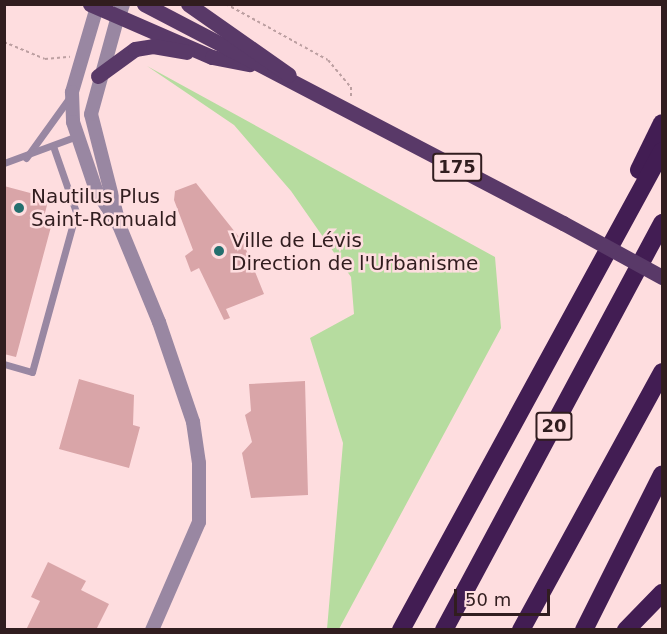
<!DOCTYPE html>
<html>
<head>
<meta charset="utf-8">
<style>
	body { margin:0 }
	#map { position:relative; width:667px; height:634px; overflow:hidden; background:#fedddf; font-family:"DejaVu Sans",sans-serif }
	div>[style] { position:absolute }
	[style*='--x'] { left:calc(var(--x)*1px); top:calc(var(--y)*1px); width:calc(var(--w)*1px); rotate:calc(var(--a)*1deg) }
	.green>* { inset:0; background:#b6dc9f }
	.building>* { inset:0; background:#d9a5a8 }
	.path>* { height:2px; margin-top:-1px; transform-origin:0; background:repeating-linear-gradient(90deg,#bc9fa1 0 3px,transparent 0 6px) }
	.service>* { height:7px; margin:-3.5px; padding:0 3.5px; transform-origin:3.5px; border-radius:3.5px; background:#9987a2 }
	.minor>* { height:14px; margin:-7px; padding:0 7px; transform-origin:7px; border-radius:7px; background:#9987a2 }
	.tertiary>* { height:15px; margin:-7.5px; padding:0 7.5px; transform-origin:7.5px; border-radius:7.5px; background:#9987a2 }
	.primary>* { height:15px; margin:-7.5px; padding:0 7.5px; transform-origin:7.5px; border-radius:7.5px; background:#593968 }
	.motorway>* { height:18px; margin:-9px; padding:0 9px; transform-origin:9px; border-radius:9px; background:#421d53 }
	.primary-bridge>* { height:15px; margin:-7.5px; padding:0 7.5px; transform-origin:7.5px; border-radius:7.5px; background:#593968 }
	.dots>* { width:16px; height:16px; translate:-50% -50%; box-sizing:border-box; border:3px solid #fedddf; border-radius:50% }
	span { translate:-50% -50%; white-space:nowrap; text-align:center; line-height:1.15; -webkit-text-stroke:5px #fedddf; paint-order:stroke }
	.shield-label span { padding:2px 4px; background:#fedddf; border:2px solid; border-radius:4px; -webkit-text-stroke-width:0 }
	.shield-label { font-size:18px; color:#311d1f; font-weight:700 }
	.poi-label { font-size:20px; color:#311d1f }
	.left { translate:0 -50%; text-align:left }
	.frame { position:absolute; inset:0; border:6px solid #311d1f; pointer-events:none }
	.scale { position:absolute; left:454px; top:589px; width:96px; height:27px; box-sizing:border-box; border:3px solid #311d1f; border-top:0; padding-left:8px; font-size:18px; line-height:21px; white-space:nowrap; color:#311d1f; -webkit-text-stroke:4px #fedddf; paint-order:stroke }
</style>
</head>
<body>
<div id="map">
	<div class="green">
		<div style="clip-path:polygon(147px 66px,495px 257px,501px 328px,339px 629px,327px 629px,343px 443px,310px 338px,354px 314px,351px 277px,291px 191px,234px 125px)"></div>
	</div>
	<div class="building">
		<div style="clip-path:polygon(196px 183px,243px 242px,264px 294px,226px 309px,230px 318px,224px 320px,199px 268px,191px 272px,185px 256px,193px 250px,174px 200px,175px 191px)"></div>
		<div style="clip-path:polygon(4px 186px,49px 198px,43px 220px,52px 223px,16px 357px,4px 354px)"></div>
		<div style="clip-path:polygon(79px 379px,134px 395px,133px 425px,140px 427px,129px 468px,59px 449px)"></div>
		<div style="clip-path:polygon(305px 381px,308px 495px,251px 498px,242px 453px,252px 442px,245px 415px,251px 411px,249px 384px)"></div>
		<div style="clip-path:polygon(48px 562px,86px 581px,81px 590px,109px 604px,96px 630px,26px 630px,40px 601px,31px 597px)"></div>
	</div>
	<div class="path">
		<div style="--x:226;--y:4;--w:116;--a:28.8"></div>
		<div style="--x:328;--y:60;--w:35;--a:50"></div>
		<div style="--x:351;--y:87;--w:9;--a:90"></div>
		<div style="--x:4;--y:42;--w:44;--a:22.5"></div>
		<div style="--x:45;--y:59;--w:25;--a:-5"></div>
	</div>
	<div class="service">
		<div style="--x:26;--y:158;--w:75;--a:-54.2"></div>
		<div style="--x:4;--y:163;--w:78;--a:-20.3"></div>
		<div style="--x:4;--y:364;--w:29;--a:16"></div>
		<div style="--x:32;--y:372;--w:166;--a:-74.6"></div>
		<div style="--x:76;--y:212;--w:70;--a:-109.2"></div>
	</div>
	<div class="minor">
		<div style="--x:97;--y:7;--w:89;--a:106.4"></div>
		<div style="--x:72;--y:92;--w:30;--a:88"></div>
		<div style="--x:73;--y:122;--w:72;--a:71.3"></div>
		<div style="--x:96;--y:190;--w:42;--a:56.7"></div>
		<div style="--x:119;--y:225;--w:105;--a:67.6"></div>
		<div style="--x:159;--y:322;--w:106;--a:71.2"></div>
		<div style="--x:193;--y:422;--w:41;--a:81.7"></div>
		<div style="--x:199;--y:463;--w:59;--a:90"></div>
		<div style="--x:199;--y:522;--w:118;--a:113.5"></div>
		<div style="--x:118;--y:220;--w:109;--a:-104.3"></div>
		<div style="--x:91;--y:114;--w:102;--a:-74.6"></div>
	</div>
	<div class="tertiary">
		<div style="--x:118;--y:16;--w:13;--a:-72"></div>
	</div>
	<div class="primary">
		<div style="--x:90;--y:4;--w:133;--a:23.5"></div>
		<div style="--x:212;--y:57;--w:38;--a:11"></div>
		<div style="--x:144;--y:4;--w:473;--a:27.6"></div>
		<div style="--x:188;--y:4;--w:123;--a:35.1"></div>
		<div style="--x:98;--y:76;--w:46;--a:-36.1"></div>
		<div style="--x:135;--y:49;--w:18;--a:-9"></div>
		<div style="--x:153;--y:46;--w:34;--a:10"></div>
	</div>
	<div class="motorway">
		<div style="--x:639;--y:170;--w:52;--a:-63.9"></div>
		<div style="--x:401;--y:630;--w:545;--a:-61.41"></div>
		<div style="--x:444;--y:630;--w:462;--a:-61.8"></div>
		<div style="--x:521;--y:630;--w:294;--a:-61.3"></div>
		<div style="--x:584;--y:630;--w:174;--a:-63.4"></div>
		<div style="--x:626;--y:630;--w:52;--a:-45.8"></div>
	</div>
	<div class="primary-bridge">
		<div style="--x:563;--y:223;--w:113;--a:28.6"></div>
	</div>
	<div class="dots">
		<div style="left:19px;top:208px;background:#246f6e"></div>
		<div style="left:219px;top:251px;background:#246f6e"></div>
	</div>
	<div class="shield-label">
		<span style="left:457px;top:167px">175</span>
		<span style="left:554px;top:426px">20</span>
	</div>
	<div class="poi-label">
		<span class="left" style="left:31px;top:208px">Nautilus Plus<br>Saint-Romuald</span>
		<span class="left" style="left:231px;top:252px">Ville de Lévis<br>Direction de l'Urbanisme</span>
	</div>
	<div class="frame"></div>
	<div class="scale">50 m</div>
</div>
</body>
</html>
